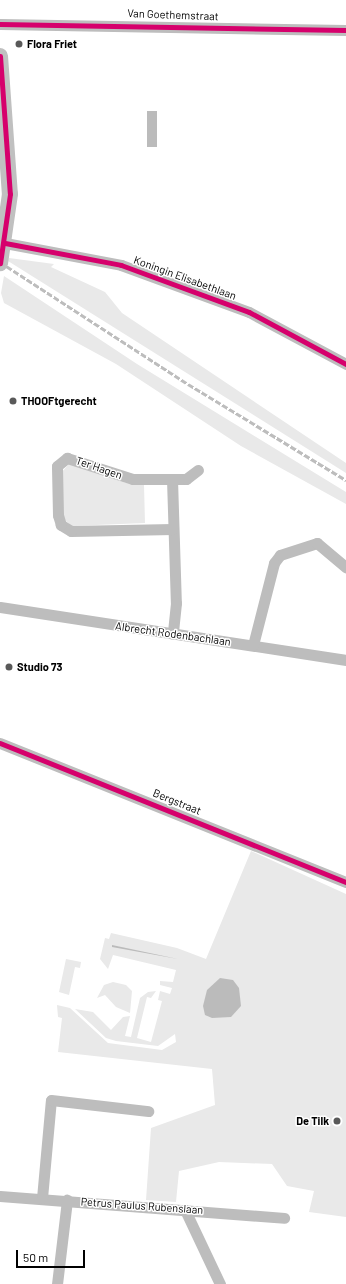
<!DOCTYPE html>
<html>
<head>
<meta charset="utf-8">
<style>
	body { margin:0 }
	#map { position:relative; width:346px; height:1284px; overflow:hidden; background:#fff; font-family:Barlow,sans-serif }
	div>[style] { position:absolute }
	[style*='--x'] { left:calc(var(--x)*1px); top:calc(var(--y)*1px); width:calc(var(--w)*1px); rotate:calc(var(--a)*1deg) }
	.green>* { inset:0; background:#e9e9e9 }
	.water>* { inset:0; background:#bbb; transform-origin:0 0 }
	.minor>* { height:11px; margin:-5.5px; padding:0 5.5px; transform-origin:5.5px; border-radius:5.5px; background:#bdbdbd }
	.secondary>* { height:16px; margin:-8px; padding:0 8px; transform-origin:8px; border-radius:8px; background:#c0c0c0 }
	.rail>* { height:3px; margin-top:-1.5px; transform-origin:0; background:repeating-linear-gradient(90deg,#bdbdbd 0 6px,transparent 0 8px) }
	.cycleway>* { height:5px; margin:-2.5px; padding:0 2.5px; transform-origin:2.5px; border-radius:2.5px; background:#d6006c }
	.dots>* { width:11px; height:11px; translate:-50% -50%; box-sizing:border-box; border:2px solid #fff; border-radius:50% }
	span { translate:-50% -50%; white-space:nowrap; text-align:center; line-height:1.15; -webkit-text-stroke:3px #fff; paint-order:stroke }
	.street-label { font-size:11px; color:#000 }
	.poi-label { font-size:11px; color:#000; font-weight:700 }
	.left { translate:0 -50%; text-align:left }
	.right { translate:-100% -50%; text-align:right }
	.scale { position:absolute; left:16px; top:1250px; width:69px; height:18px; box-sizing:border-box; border:2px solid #000; border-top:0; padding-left:5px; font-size:12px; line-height:14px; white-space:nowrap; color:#000; -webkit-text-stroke:3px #fff; paint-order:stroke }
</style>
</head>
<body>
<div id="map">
	<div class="green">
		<div style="clip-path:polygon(9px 258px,54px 264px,51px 267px,105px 292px,122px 313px,346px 463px,346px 473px,8px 261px)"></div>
		<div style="clip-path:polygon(4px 276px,137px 364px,346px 492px,346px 504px,241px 446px,116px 364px,4px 303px,1px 293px)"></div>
		<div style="clip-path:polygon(69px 464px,126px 483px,144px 485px,145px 523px,71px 526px,63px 518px,61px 473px)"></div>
		<div style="clip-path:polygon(251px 851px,346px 894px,346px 1217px,309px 1212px,314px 1191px,287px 1186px,272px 1164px,219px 1162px,179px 1171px,176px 1202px,146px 1200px,151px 1128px,215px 1105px,212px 1069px,58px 1052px,62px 1018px,58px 1017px,57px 1005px,70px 1008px,108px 1043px,162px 1050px,176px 1042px,175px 1034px,158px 1046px,116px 1041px,106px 1038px,75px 1009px,93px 1012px,111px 1030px,123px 1017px,130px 1016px,125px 1036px,131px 1037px,140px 998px,148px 992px,156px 991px,151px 998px,147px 997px,137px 1038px,151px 1042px,162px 1001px,158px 1000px,160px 991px,170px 994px,172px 988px,160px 985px,160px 981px,173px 982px,176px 970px,113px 955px,108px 969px,100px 959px,105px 938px,109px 939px,111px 933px,177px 948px,206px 959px)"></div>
		<div style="clip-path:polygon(66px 959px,81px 962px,80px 968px,75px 967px,69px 995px,59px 992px)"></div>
		<div style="clip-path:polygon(113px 982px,126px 985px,132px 991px,130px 1013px,116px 1007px,105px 995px,97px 998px,104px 985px)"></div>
	</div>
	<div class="water">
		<div style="left:147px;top:111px;width:10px;height:36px"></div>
		<div style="clip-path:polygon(112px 945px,178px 959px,112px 947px)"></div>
		<div style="clip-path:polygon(220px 978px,233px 980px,239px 988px,241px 1006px,231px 1017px,212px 1018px,205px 1015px,203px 1006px,207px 990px)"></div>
	</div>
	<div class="minor">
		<div style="--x:0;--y:24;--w:346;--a:1"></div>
		<div style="--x:5;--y:243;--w:118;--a:10.7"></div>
		<div style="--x:121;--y:265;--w:136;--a:20.2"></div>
		<div style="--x:249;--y:312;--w:110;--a:28.2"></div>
		<div style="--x:172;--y:479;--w:124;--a:88.2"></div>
		<div style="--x:176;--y:603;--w:31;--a:96"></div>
		<div style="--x:173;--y:529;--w:102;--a:178.9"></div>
		<div style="--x:71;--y:531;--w:12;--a:-149"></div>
		<div style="--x:61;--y:525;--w:10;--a:-107"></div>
		<div style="--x:58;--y:515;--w:49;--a:-91.2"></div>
		<div style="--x:57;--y:466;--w:13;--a:-39"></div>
		<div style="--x:67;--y:458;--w:69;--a:17.7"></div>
		<div style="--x:133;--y:479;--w:53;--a:0"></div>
		<div style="--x:186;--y:479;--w:15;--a:-37"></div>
		<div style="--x:0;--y:607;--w:350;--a:8.7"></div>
		<div style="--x:253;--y:645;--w:85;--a:-75.6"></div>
		<div style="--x:274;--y:563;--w:10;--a:-53"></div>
		<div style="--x:280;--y:555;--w:39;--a:-18"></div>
		<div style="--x:317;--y:543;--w:38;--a:40"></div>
		<div style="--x:0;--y:743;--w:373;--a:21.9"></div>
		<div style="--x:0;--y:1196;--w:285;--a:4.4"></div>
		<div style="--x:42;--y:1198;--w:98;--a:-84.8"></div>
		<div style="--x:51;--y:1100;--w:98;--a:6.5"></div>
		<div style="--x:185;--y:1210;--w:82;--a:64.7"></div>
		<div style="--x:57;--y:1284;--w:85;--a:-83.2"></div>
	</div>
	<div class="secondary">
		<div style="--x:0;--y:56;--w:138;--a:85.9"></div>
		<div style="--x:10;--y:194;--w:70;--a:98.2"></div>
	</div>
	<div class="rail">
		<div style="--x:0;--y:262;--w:224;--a:33"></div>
		<div style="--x:188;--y:384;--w:185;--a:31.3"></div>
	</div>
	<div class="cycleway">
		<div style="--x:0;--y:24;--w:346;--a:1"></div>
		<div style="--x:0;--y:56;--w:138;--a:85.9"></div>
		<div style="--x:10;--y:194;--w:70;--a:98.2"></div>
		<div style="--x:5;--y:243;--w:118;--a:10.7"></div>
		<div style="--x:121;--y:265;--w:136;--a:20.2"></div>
		<div style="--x:249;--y:312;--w:110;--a:28.2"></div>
		<div style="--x:0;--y:743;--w:373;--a:21.9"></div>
	</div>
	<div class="dots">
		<div style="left:19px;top:44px;background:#595959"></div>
		<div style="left:13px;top:401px;background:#595959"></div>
		<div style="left:9px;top:667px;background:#595959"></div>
		<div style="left:337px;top:1121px;background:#595959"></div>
	</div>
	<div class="street-label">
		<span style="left:173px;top:15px;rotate:2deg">Van Goethemstraat</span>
		<span style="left:185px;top:278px;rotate:20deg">Koningin Elisabethlaan</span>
		<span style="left:99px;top:468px;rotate:19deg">Ter Hagen</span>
		<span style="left:173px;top:634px;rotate:8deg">Albrecht Rodenbachlaan</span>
		<span style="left:177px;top:802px;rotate:22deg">Bergstraat</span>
		<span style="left:142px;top:1206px;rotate:4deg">Petrus Paulus Rubenslaan</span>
	</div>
	<div class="poi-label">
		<span class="left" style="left:27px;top:44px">Flora Friet</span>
		<span class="left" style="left:21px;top:401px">THOOFtgerecht</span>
		<span class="left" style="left:17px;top:667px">Studio 73</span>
		<span class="right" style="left:329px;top:1121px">De Tilk</span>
	</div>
	<div class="scale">50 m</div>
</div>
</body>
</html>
